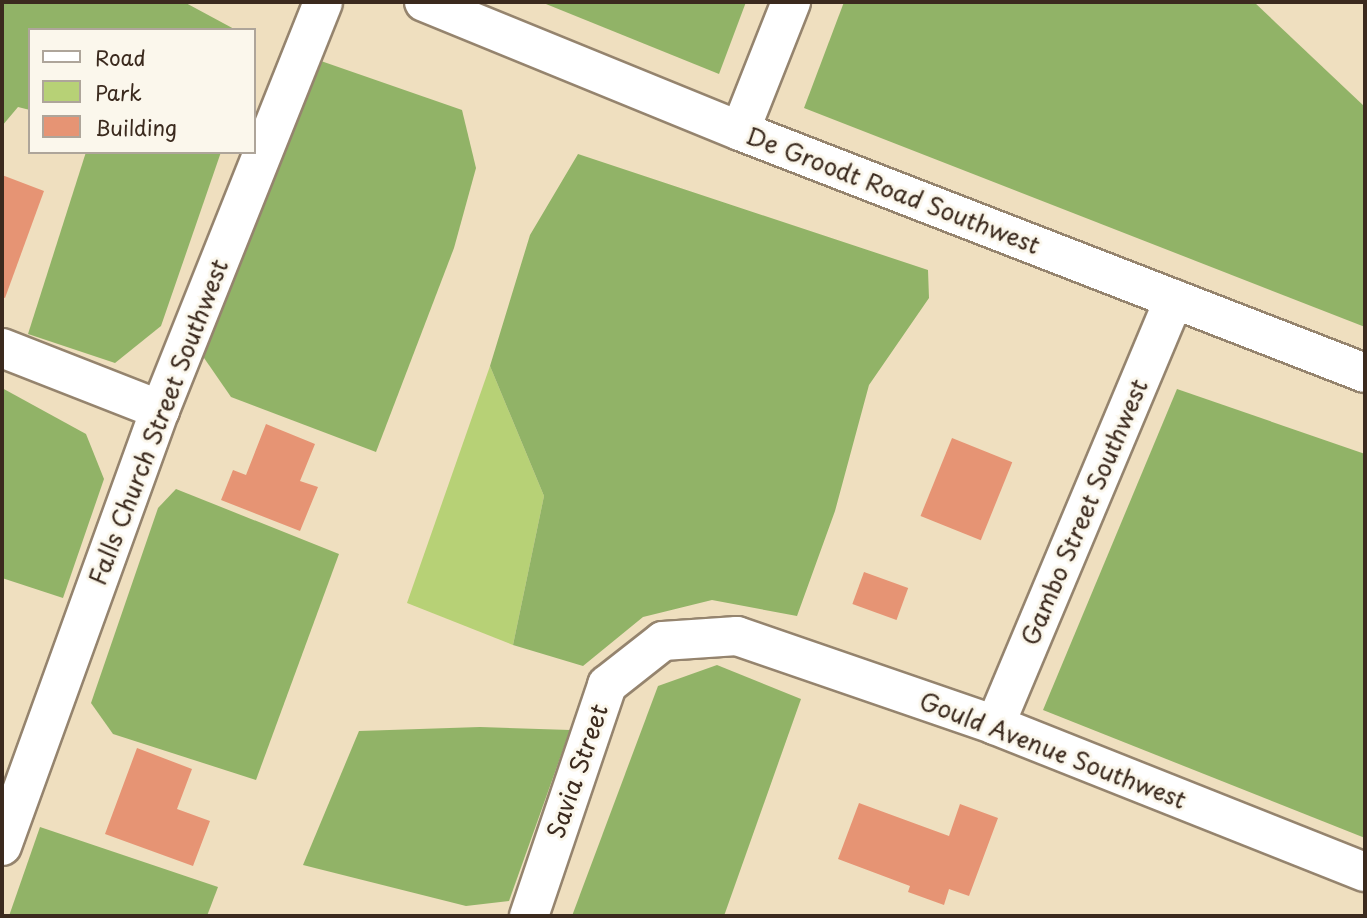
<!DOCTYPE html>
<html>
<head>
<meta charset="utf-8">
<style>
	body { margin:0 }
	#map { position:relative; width:1367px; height:918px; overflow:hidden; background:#efdfbf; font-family:"Playpen Sans",sans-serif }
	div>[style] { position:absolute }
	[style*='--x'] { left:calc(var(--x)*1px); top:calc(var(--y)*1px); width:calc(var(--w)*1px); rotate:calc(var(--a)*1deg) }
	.green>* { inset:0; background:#b7d176 }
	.forest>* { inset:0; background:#91b367 }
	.building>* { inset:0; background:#e69474; transform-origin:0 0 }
	.roads { filter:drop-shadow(2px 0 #95846e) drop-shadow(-2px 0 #95846e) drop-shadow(0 2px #95846e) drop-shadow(0 -2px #95846e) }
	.minor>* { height:38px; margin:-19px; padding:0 19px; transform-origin:19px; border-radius:19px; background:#fff }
	.tertiary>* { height:38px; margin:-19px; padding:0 19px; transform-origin:19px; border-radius:19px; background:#fff }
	span { translate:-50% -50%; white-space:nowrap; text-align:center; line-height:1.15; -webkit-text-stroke:6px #fbf7ec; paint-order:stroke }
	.street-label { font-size:24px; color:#3b2a1e }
	.frame { position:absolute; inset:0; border:4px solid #3b2a1e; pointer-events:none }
	.legend { position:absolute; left:28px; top:28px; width:228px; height:126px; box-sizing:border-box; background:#fbf7ec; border:2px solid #aea59a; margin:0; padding:9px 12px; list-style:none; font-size:21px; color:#3b2a1e }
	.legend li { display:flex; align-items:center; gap:14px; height:35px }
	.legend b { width:35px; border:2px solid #aea59a }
</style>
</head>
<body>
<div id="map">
	<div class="green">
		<div style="clip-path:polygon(490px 366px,544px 496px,513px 645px,407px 603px)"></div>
	</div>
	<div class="forest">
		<div style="clip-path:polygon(2px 2px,184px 2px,236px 30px,30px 30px,30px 110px,18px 107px,2px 126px)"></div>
		<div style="clip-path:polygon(541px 2px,746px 2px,719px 74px)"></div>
		<div style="clip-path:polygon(844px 2px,1254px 2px,1365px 107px,1365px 327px,804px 108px)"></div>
		<div style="clip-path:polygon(321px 61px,462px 110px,476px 168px,454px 248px,376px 452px,231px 397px,202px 355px)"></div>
		<div style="clip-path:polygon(86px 152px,221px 152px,161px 326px,115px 363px,28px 334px)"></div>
		<div style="clip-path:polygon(578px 154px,928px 270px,929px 298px,869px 385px,835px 511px,797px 616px,712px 600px,643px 617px,583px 666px,513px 645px,544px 496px,490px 366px,530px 235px)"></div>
		<div style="clip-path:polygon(2px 388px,86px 434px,104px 479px,63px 598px,2px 578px)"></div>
		<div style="clip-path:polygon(1177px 389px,1365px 454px,1365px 838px,1043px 710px)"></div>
		<div style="clip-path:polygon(176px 489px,339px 554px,256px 780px,113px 734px,91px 703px,158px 508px)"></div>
		<div style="clip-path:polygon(717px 665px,801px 699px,724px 916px,572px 916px,658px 686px)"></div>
		<div style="clip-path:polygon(480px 727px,570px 730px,509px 901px,466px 906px,303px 865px,359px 731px)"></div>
		<div style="clip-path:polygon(40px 827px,218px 887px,207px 916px,9px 916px)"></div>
	</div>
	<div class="building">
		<div style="clip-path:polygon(2px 175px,44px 191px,5px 298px,2px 297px)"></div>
		<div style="clip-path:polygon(266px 424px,315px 444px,300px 481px,318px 487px,300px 531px,221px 500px,233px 470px,246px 475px)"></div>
		<div style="left:952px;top:438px;width:65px;height:84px;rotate:22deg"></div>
		<div style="left:864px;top:572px;width:47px;height:34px;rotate:20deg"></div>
		<div style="clip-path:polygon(137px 748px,192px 769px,177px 809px,210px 821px,193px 866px,105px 834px)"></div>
		<div style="clip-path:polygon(859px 803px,949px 836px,960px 804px,998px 818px,969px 896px,949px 889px,944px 905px,908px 892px,910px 886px,838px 859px)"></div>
	</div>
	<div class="roads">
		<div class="minor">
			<div style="--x:740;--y:131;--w:139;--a:-68.4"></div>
			<div style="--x:2;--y:348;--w:170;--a:21.4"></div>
			<div style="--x:995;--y:725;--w:462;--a:-67.2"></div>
			<div style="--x:2;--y:846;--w:464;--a:-70.1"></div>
			<div style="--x:160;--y:410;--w:439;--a:-68.2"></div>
			<div style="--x:529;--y:916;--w:244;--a:-71.3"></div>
			<div style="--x:607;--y:685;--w:71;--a:-38.2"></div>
			<div style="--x:663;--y:641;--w:74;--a:-3.9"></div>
			<div style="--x:737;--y:636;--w:273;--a:19"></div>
			<div style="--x:995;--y:725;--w:398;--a:21.7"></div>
		</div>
		<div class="tertiary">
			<div style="--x:424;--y:2;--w:341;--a:22.2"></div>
			<div style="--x:740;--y:131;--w:670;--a:21.17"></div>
		</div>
	</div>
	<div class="street-label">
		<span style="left:893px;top:190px;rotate:21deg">De Groodt Road Southwest</span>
		<span style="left:158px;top:422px;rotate:-69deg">Falls Church Street Southwest</span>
		<span style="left:1084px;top:512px;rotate:-67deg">Gambo Street Southwest</span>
		<span style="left:1053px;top:750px;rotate:21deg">Gould Avenue Southwest</span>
		<span style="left:577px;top:771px;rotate:-71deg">Savia Street</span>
	</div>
	<div class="frame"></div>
	<ul class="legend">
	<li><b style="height:9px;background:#fff"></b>Road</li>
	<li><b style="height:19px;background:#b7d176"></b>Park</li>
	<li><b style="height:19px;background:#e69474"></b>Building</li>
	</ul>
</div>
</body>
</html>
